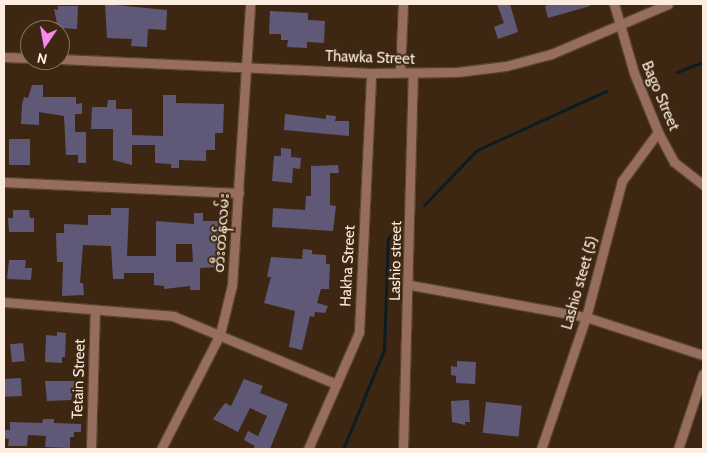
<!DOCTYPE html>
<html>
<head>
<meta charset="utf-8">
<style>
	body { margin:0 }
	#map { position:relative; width:707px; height:453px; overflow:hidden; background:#3d2712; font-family:Cabin,"Noto Sans Myanmar",sans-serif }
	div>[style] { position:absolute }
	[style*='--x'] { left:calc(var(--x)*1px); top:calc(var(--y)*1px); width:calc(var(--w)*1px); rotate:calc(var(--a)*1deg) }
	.stream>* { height:3px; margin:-1.5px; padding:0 1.5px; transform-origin:1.5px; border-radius:1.5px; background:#0b1c23 }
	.building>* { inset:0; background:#5f5977; transform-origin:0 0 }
	.roads { filter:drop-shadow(1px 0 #58432f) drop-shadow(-1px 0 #58432f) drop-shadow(0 1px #58432f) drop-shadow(0 -1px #58432f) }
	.street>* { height:9px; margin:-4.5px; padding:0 4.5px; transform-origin:4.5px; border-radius:4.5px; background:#976e5d }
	span { translate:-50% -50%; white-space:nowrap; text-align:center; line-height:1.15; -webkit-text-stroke:4px #3d2712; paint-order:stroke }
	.street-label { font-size:15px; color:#fbecdf }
	.frame { position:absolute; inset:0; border:5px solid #fbecdf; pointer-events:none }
	.north { position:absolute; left:20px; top:20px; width:50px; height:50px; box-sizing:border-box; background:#3d2712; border:1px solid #897664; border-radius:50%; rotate:192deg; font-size:14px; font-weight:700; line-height:20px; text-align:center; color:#fbecdf }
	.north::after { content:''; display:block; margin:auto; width:18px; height:22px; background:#f788ec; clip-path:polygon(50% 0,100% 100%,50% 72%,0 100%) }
</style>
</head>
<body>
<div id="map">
	<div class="stream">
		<div style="--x:677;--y:72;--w:28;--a:-21"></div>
		<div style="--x:424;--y:205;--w:76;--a:-46.1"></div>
		<div style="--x:477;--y:150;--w:142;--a:-24.6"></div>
		<div style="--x:343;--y:449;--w:107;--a:-67.5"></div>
		<div style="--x:384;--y:350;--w:112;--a:-88"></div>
		<div style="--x:388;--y:238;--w:8;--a:-40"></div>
	</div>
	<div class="building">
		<div style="clip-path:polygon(105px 4px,167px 10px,166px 30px,148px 29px,147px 47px,131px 46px,132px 39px,107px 38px)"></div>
		<div style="clip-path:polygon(497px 4px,510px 4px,518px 32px,498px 39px,494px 27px,504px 23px)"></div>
		<div style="clip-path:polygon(550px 4px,589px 4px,590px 6px,548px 18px,545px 6px)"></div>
		<div style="clip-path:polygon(58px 6px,78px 6px,77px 29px,58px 28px,54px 9px,58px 10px)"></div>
		<div style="clip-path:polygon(270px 11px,308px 13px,308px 20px,325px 21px,324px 43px,307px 42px,307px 48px,287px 47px,288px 40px,281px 40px,281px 34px,269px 34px)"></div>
		<div style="clip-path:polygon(32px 85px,43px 85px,43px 97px,76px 97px,76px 104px,82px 103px,82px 114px,75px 114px,75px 132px,86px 132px,86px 163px,78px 163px,78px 155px,66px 155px,64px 116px,39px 112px,39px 125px,21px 124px,22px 104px,24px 97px,28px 98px)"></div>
		<div style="clip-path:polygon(163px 95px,176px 95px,176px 103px,224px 104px,223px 133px,215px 133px,215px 150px,206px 150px,206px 161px,179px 160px,179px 168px,171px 168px,171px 164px,155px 163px,155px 145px,132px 145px,132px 165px,113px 160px,113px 129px,91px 129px,92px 107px,107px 107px,108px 100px,116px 100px,116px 109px,132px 109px,132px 135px,163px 136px)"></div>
		<div style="clip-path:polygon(285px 114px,326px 119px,326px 115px,336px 116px,335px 121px,349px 121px,349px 136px,284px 130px)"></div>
		<div style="left:9px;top:139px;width:21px;height:26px"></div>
		<div style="clip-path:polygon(281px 148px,291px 149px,291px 157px,301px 158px,300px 169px,293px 168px,292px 183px,272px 181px,274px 156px,281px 156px)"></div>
		<div style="clip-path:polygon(338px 165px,339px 173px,330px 173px,330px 205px,336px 206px,333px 231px,272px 227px,273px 208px,305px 210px,306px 196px,311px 196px,311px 166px)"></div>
		<div style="clip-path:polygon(evenodd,111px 208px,129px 208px,127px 256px,156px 256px,156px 221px,194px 224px,194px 213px,203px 213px,203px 221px,218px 221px,220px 267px,200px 268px,200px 290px,190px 290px,190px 286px,164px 289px,164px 286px,154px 285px,154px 273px,124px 273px,124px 279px,113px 279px,111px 246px,83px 245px,80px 283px,83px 283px,84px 295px,62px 296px,63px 262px,57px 262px,56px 233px,64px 233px,64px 224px,88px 225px,88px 215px,111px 215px,111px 208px,176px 244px,192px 244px,193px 262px,176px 262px,176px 244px)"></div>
		<div style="clip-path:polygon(13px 210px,29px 210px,30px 218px,34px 218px,34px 232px,9px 232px,8px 218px,13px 218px)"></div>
		<div style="clip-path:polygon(303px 249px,312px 250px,312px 254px,326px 255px,326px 264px,330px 264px,329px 289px,321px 289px,317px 303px,328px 306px,325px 313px,315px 312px,314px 317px,310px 316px,302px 350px,289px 347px,295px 311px,264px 303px,271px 277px,267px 277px,271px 257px,302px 259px)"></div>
		<div style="clip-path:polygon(9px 260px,26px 260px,25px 268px,32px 268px,31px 280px,7px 279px)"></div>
		<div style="clip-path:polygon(57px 332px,66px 333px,65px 357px,62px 357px,62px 363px,45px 362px,46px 335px,57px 336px)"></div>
		<div style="left:23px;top:343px;width:18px;height:13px;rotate:84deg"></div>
		<div style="clip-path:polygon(457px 361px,476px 362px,475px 384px,456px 383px,456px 376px,451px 375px,451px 366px,457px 367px)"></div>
		<div style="left:21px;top:378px;width:18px;height:17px;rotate:87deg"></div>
		<div style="clip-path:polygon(244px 379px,263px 386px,260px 393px,288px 404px,270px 449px,253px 449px,255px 446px,244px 440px,248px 431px,258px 436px,267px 416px,250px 408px,238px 432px,213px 419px,225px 403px,231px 406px)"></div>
		<div style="clip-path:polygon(45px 381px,75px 381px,71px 400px,47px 401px)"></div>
		<div style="clip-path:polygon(469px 400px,470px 422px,465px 422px,465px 425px,452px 422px,451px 401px)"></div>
		<div style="left:486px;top:402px;width:36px;height:31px;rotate:6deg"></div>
		<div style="clip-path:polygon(43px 419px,54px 419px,54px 423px,81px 424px,81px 432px,74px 432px,74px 437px,70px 437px,70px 448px,45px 447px,46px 436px,28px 435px,27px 446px,8px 446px,9px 439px,4px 438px,4px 430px,10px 430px,10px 422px,42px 423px)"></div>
	</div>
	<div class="roads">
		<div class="street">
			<div style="--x:614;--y:4;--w:72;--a:73.8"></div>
			<div style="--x:634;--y:73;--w:64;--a:67.9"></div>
			<div style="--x:658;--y:132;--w:34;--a:62"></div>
			<div style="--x:674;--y:162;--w:37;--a:38"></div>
			<div style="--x:4;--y:57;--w:26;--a:2"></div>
			<div style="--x:60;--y:59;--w:311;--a:2.6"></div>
			<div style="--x:371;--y:73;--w:86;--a:-0.7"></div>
			<div style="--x:457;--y:72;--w:49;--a:-7"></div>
			<div style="--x:506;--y:66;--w:47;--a:-14.9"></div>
			<div style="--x:551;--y:54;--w:127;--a:-23.1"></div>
			<div style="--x:400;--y:72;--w:68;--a:-87.5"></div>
			<div style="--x:4;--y:182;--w:235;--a:2.7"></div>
			<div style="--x:410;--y:285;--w:179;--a:10.3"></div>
			<div style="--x:586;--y:317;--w:123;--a:18"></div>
			<div style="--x:4;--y:302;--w:170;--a:4.7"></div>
			<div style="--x:173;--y:316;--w:177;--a:22.6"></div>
			<div style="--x:91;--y:449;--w:139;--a:-88.4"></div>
			<div style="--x:161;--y:449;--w:129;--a:-62.8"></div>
			<div style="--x:220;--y:334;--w:50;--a:-76.2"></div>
			<div style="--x:232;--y:285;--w:282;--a:-86.3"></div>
			<div style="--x:308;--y:449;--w:128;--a:-66.4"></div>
			<div style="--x:359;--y:332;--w:259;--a:-87.3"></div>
			<div style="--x:403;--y:449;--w:375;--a:-88.5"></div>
			<div style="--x:541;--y:449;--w:139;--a:-71.2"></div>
			<div style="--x:586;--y:317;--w:141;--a:-75.2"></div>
			<div style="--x:622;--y:181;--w:61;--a:-53.7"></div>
			<div style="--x:678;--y:449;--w:79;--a:-71.6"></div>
		</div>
	</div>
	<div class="street-label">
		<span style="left:370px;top:58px;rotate:2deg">Thawka Street</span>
		<span style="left:660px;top:96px;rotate:67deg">Bago Street</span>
		<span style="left:222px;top:233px;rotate:-86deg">တီးတိန်လမ်း</span>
		<span style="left:396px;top:261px;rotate:-89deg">Lashio street</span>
		<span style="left:348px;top:266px;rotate:-87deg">Hakha Street</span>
		<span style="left:580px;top:283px;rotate:-74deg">Lashio steet (5)</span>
		<span style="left:79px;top:379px;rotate:-88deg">Tetain Street</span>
	</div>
	<div class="frame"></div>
	<div class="north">N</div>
</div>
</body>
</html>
